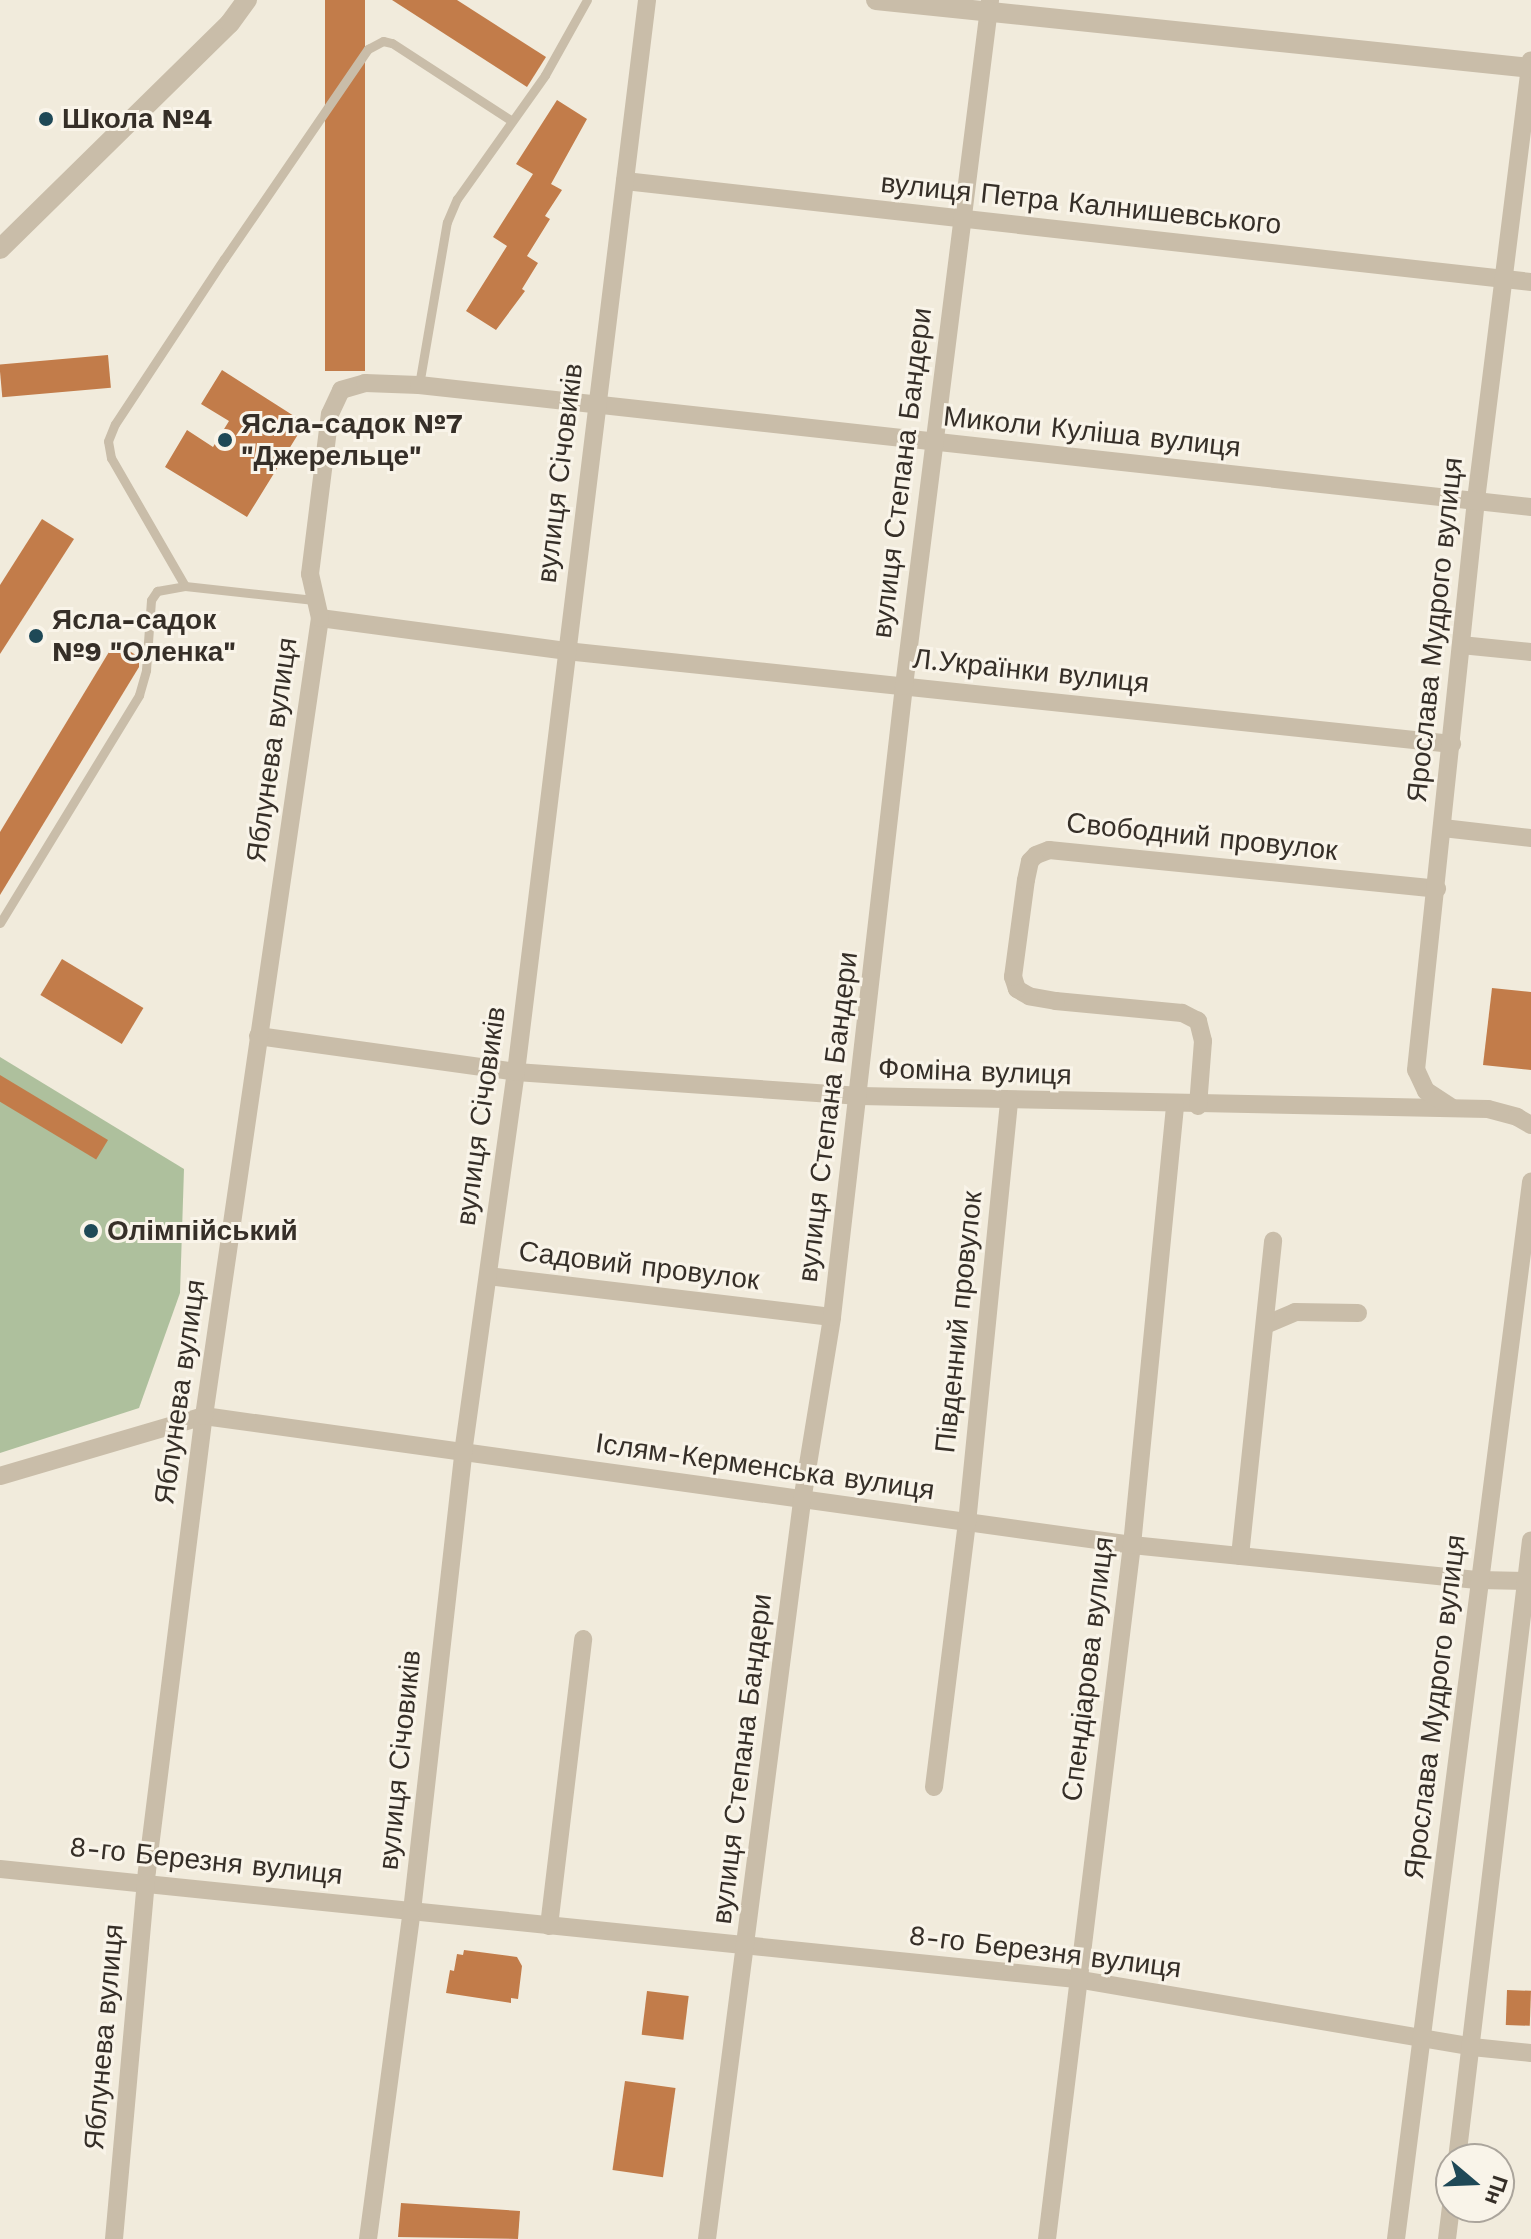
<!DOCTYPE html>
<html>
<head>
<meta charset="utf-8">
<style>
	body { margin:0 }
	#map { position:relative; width:1531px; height:2239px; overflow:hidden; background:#f1ebdc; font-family:"Work Sans",sans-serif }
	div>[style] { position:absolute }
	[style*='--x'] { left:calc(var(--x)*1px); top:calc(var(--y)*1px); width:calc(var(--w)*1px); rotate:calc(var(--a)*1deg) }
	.green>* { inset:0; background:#aec09d }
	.building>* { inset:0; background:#c27c4a; transform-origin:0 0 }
	.service>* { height:9px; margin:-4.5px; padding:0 4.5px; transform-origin:4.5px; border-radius:4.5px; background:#c9bda9 }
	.minor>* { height:18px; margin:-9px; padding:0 9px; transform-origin:9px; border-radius:9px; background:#c9bda9 }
	.tertiary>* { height:20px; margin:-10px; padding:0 10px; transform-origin:10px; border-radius:10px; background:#c9bda9 }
	.dots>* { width:22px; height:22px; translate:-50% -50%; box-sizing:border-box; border:4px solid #f9f4e9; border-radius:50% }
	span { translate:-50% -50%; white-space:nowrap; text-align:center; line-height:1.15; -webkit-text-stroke:6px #f9f4e9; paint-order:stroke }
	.poi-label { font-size:28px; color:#362f28; font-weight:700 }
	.left { translate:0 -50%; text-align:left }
	.street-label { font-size:28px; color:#362f28 }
	.north { position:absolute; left:1435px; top:2143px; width:80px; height:80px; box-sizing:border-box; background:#f9f4e9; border:2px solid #aba59c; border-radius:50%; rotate:109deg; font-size:22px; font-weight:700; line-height:32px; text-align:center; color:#362f28 }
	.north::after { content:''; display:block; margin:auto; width:28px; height:36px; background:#1f4957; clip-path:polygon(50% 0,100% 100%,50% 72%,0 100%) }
</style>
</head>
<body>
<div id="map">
	<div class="green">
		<div style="clip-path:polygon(0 1057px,184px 1169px,180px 1293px,139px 1408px,0 1453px)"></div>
	</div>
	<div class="building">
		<div style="left:325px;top:0;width:40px;height:371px"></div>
		<div style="clip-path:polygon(392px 0,457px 0,546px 57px,527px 87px)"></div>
		<div style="clip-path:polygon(557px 100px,587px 119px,551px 184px,562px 190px,545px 216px,550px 219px,527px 256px,538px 263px,522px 289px,525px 291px,496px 330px,466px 311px,507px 246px,493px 237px,533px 174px,516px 164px)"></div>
		<div style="left:108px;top:355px;width:33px;height:109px;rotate:85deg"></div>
		<div style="clip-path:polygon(222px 370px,305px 423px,247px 517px,165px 467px,187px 430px,213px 447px,229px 421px,201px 404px)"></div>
		<div style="clip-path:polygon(42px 519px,74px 539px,0 654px,0 585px)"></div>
		<div style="clip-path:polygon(115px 642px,139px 657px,139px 667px,0 895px,0 832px)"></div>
		<div style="left:62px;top:959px;width:95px;height:42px;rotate:31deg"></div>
		<div style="clip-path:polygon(1492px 988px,1531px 992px,1531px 1070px,1483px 1065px)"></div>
		<div style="left:0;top:1075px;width:126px;height:23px;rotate:31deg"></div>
		<div style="clip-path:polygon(464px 1950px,517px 1957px,522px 1966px,518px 1999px,511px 1998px,511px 2003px,446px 1993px,450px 1970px,454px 1971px,457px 1954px,463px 1955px)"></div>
		<div style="left:1507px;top:1990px;width:24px;height:35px;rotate:2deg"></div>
		<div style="left:647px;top:1991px;width:42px;height:44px;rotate:7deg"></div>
		<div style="left:625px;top:2081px;width:51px;height:90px;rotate:8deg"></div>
		<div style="clip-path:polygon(401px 2203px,520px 2211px,518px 2239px,398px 2237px)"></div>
	</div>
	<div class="service">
		<div style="--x:419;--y:385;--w:165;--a:-80.3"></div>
		<div style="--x:447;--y:222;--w:25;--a:-67"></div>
		<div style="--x:457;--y:199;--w:152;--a:-54.6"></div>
		<div style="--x:545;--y:75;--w:86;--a:-60.8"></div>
		<div style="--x:185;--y:586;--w:148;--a:-120"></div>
		<div style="--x:111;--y:458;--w:17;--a:-100"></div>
		<div style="--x:108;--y:441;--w:18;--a:-68"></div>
		<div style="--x:115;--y:424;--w:198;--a:-56.6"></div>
		<div style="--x:224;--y:259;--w:255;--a:-55.6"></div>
		<div style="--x:368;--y:49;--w:17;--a:-28"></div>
		<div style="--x:383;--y:41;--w:9;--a:13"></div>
		<div style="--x:392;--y:43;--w:143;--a:33"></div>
		<div style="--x:0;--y:923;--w:267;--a:-58.6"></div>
		<div style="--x:139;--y:695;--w:26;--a:-74"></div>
		<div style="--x:146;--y:670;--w:70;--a:-85.9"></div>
		<div style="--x:151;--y:600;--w:11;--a:-56"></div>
		<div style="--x:157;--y:591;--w:28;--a:-10"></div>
		<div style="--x:185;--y:586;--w:130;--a:6.2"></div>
	</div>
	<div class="minor">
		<div style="--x:625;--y:181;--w:912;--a:6.36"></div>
		<div style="--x:320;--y:618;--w:248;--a:7.6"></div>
		<div style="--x:566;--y:651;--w:891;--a:5.99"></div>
		<div style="--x:1461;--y:645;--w:70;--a:5.7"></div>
		<div style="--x:1443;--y:828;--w:89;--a:6.5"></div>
		<div style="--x:258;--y:1036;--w:260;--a:7.9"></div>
		<div style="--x:516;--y:1072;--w:345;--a:4"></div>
		<div style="--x:860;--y:1096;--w:628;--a:1.19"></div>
		<div style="--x:1488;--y:1109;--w:30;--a:15"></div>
		<div style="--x:1517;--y:1117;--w:16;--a:30"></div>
		<div style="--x:1198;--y:1106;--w:65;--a:-85.6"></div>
		<div style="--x:1203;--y:1041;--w:21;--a:-104"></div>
		<div style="--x:1198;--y:1021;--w:18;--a:-153"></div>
		<div style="--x:1182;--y:1013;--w:127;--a:-174.6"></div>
		<div style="--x:1056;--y:1001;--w:27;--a:-170"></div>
		<div style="--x:1029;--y:996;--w:14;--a:-150"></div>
		<div style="--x:1017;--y:989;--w:13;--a:-108"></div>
		<div style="--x:1013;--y:977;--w:98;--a:-82.4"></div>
		<div style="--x:1026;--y:880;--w:19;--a:-78"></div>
		<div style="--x:1030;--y:861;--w:8;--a:-45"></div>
		<div style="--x:1036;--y:855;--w:14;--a:-21"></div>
		<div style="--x:1049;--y:850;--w:390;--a:5.7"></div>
		<div style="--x:1451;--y:1107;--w:30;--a:-147"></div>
		<div style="--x:1426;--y:1091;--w:23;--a:-115"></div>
		<div style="--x:1416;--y:1070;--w:573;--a:-83.99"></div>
		<div style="--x:1476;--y:500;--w:443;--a:-82.9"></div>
		<div style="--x:488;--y:1276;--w:346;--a:6.8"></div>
		<div style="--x:1265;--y:1325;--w:33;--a:-23"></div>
		<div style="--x:1295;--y:1312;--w:63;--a:0.9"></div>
		<div style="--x:0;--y:1476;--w:213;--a:-16.4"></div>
		<div style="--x:204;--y:1416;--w:937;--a:7.91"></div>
		<div style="--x:1132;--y:1545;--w:349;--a:5.8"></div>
		<div style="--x:1479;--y:1580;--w:52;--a:1.1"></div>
		<div style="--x:1240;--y:1556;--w:317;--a:-84"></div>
		<div style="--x:934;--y:1787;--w:266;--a:-82.9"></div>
		<div style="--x:967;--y:1523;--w:425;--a:-84.3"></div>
		<div style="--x:0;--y:1869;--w:1082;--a:5.84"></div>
		<div style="--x:1076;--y:1979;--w:402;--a:9.7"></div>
		<div style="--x:1472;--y:2047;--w:59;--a:5.8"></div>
		<div style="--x:549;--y:1926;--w:289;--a:-83.2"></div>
		<div style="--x:1457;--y:2159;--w:623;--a:-83.18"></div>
		<div style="--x:114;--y:2239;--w:369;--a:-84.9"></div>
		<div style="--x:147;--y:1871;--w:459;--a:-82.9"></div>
		<div style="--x:204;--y:1416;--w:806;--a:-81.73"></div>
		<div style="--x:320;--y:618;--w:45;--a:-102.8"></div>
		<div style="--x:310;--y:574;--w:161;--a:-82.9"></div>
		<div style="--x:330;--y:414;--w:26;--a:-65"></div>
		<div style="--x:341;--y:390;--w:25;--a:-16"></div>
		<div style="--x:365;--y:383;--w:54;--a:2.1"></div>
		<div style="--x:419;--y:385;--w:1119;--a:6.26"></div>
		<div style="--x:368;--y:2239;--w:331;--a:-82.4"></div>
		<div style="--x:412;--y:1911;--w:461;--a:-83.6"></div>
		<div style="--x:463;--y:1453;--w:385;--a:-82.1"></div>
		<div style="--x:516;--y:1072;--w:1080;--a:-83.03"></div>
		<div style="--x:707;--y:2239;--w:744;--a:-82.66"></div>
		<div style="--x:802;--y:1501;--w:186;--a:-80.7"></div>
		<div style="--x:832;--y:1317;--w:635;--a:-83.49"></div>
		<div style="--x:904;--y:686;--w:691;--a:-82.85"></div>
		<div style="--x:1047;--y:2239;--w:699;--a:-83.02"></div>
		<div style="--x:1132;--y:1545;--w:442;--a:-84.4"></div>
		<div style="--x:1396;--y:2239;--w:1066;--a:-82.72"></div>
		<div style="--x:1447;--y:2239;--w:34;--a:-83"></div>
	</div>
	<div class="tertiary">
		<div style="--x:876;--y:0;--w:659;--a:5.93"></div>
		<div style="--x:0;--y:249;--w:322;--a:-44.5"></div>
		<div style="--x:230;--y:23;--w:29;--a:-54"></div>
	</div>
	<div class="dots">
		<div style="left:46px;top:119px;background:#1f4957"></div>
		<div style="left:225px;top:440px;background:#1f4957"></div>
		<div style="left:36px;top:636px;background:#1f4957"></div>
		<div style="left:91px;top:1231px;background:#1f4957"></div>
	</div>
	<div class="poi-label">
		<span class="left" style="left:62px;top:119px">Школа №4</span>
		<span class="left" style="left:241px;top:440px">Ясла-садок №7<br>"Джерельце"</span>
		<span class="left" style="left:52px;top:636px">Ясла-садок<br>№9 "Оленка"</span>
		<span class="left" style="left:107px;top:1231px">Олімпійський</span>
	</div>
	<div class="street-label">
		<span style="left:1081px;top:204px;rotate:6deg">вулиця Петра Калнишевського</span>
		<span style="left:1092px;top:432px;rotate:6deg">Миколи Куліша вулиця</span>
		<span style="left:560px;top:473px;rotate:-83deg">вулиця Січовиків</span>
		<span style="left:902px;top:473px;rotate:-83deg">вулиця Степана Бандери</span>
		<span style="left:1435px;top:630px;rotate:-84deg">Ярослава Мудрого вулиця</span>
		<span style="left:1031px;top:671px;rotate:6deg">Л.Українки вулиця</span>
		<span style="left:272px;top:750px;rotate:-82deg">Яблунева вулиця</span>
		<span style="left:1202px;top:837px;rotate:6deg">Свободний провулок</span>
		<span style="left:975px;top:1072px;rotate:2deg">Фоміна вулиця</span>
		<span style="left:481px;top:1116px;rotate:-82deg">вулиця Січовиків</span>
		<span style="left:828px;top:1117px;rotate:-83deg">вулиця Степана Бандери</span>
		<span style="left:639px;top:1266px;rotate:7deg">Садовий провулок</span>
		<span style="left:959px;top:1322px;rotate:-84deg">Південний провулок</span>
		<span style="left:180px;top:1392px;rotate:-82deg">Яблунева вулиця</span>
		<span style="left:765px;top:1467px;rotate:8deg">Іслям-Керменська вулиця</span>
		<span style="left:1088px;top:1669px;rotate:-83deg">Спендіарова вулиця</span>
		<span style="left:1435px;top:1707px;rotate:-83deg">Ярослава Мудрого вулиця</span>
		<span style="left:742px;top:1759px;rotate:-83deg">вулиця Степана Бандери</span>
		<span style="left:400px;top:1760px;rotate:-84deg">вулиця Січовиків</span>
		<span style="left:206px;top:1861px;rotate:6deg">8-го Березня вулиця</span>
		<span style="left:1045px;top:1952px;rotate:7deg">8-го Березня вулиця</span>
		<span style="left:104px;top:2037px;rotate:-85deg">Яблунева вулиця</span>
	</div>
	<div class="north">Пн</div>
</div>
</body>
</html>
